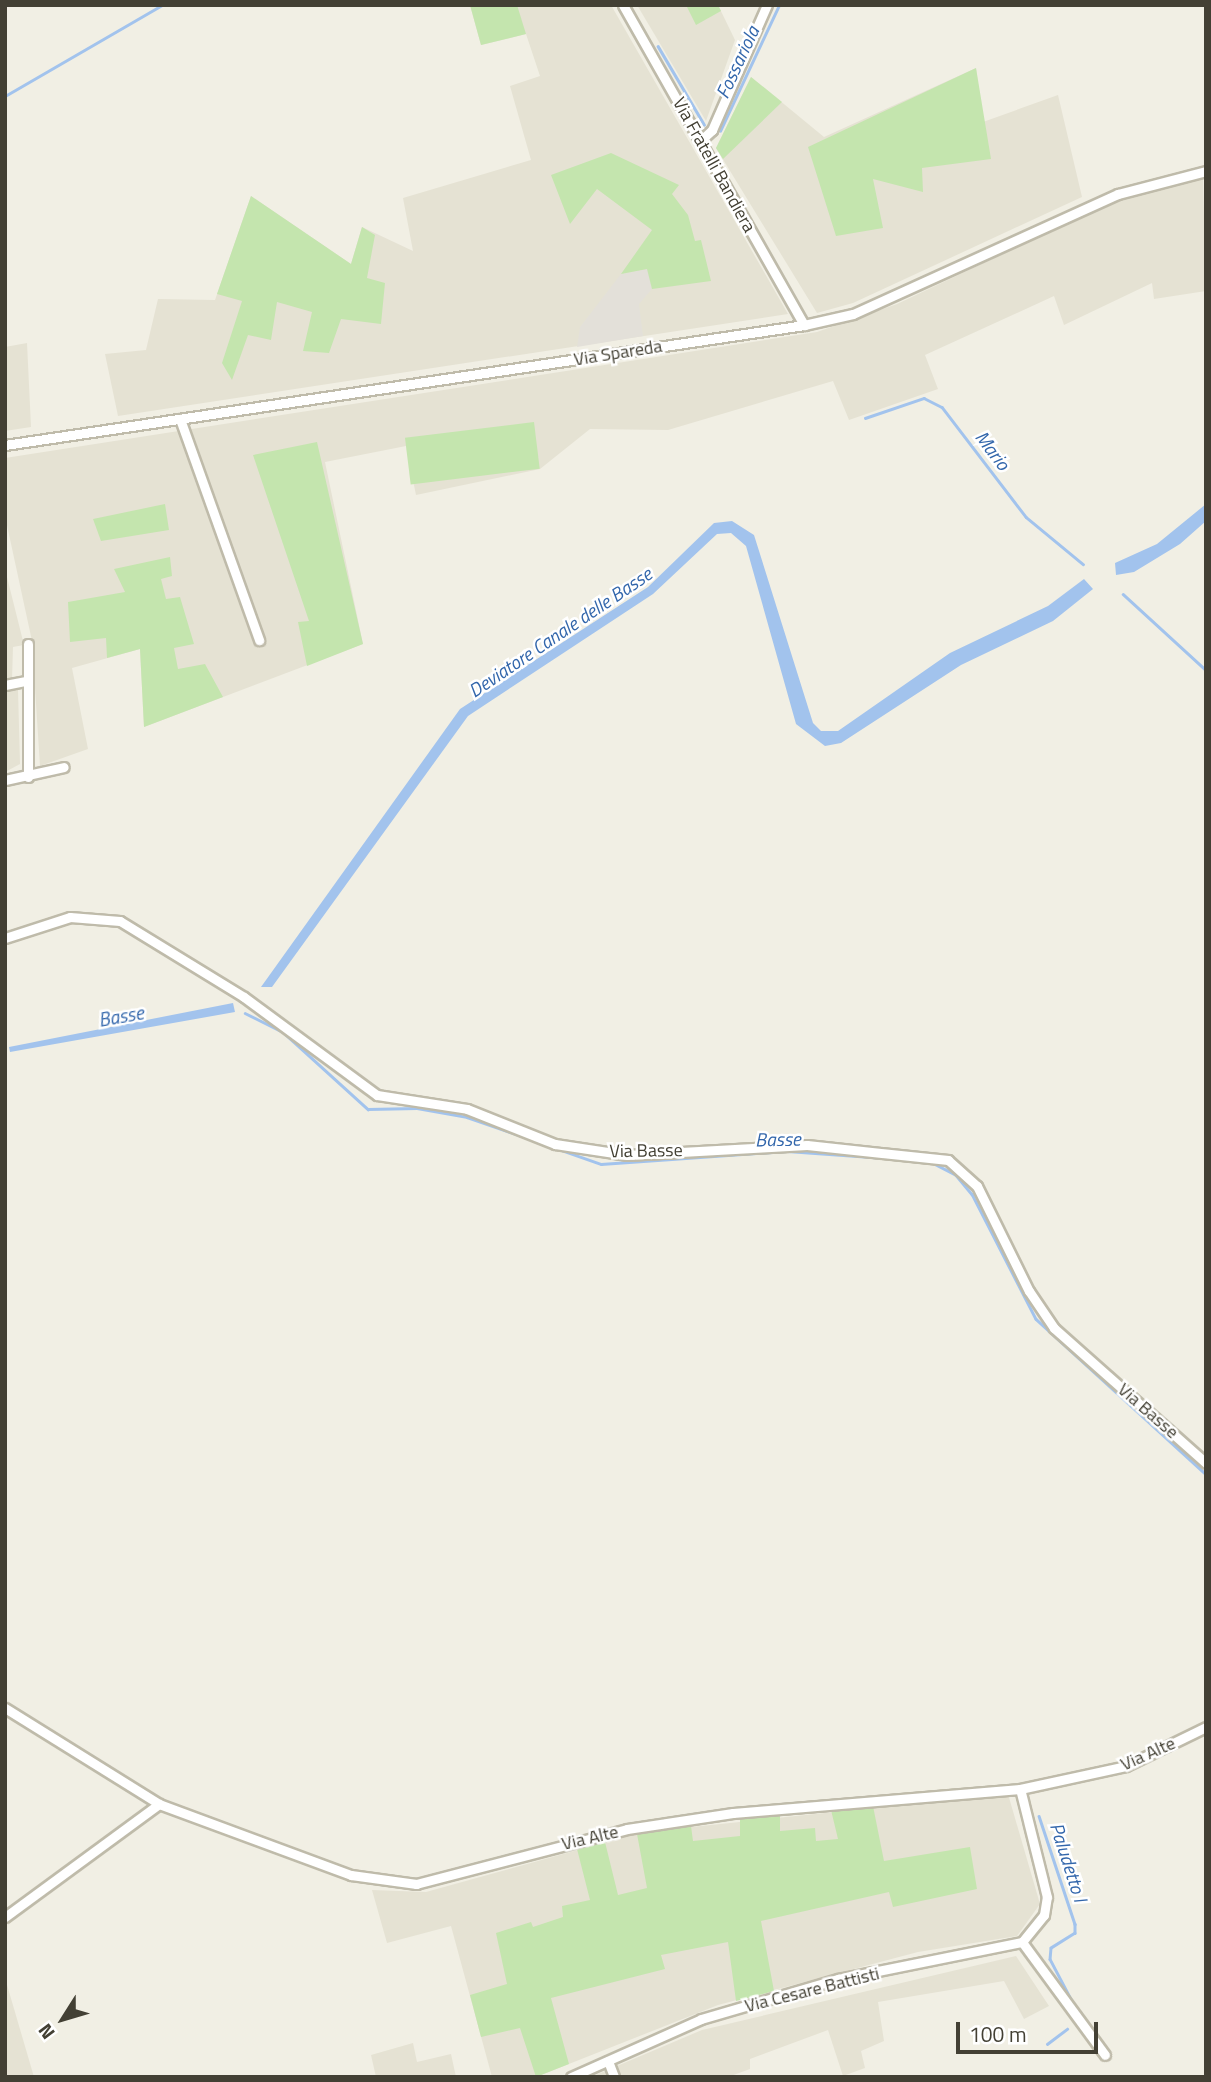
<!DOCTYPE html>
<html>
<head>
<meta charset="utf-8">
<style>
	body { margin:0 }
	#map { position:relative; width:1211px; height:2082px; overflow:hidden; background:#f1efe4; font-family:"Titillium Web",sans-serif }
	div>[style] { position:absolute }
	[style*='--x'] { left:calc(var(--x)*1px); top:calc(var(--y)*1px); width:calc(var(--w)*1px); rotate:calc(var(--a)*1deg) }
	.residential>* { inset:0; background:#e5e2d3 }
	.industrial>* { inset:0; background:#e3e0d9 }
	.green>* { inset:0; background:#c4e5ae; transform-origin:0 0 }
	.water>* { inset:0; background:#a2c3ed }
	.stream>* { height:2.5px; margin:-1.25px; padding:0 1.25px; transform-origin:1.25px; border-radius:1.25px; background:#a2c3ed }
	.roads { filter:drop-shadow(2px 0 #bfbbaa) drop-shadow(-2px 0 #bfbbaa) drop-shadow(0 2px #bfbbaa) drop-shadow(0 -2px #bfbbaa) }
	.minor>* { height:9px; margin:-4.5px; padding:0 4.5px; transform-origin:4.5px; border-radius:4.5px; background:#fff }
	span { translate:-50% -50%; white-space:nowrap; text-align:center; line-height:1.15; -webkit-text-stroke:5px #fff; paint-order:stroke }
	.street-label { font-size:18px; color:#434034 }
	.water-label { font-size:19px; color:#3266ab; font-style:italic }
	.frame { position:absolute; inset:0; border:7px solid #434034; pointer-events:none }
	.north { position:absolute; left:28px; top:1984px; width:70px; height:70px; -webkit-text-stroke:5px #fff; paint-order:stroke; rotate:233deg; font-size:19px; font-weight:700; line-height:28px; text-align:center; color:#434034 }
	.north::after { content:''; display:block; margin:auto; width:24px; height:32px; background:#434034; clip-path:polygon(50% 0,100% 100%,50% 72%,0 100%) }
	.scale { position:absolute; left:956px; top:2022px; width:142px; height:32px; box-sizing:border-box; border:4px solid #434034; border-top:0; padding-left:9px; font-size:21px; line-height:24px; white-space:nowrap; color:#434034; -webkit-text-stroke:5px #fff; paint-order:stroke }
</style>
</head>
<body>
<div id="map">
	<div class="residential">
		<div style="clip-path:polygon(470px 5px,611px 5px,788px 314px,118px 416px,105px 354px,146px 350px,158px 299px,215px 300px,251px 196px,351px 264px,362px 227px,413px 251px,403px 198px,531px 160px,510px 86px,540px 76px,526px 34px,481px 45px)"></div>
		<div style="clip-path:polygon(637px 5px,718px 5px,735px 40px,706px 121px)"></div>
		<div style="clip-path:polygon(976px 68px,983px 122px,1058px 95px,1082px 197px,853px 303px,817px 313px,716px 148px,751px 77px,824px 137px)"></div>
		<div style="clip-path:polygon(1203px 177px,1206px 291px,1154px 299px,1152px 283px,1064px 325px,1054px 296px,925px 355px,938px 389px,849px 420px,833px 381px,668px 430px,590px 429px,540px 469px,416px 495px,406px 446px,325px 462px,363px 644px,144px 727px,140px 649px,72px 668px,88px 749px,40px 766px,32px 641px,5px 516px,5px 458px,817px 332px,897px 304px,1104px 206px)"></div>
		<div style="clip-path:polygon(27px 343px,31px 427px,5px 431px,5px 347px)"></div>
		<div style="clip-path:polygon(5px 569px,24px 645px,13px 647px,12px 680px,5px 681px)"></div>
		<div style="clip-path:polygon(18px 690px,20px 764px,5px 772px,5px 692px)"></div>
		<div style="clip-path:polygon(1008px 1794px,1040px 1904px,1017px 1936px,918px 1952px,718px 2005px,536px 2077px,492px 2077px,451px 1926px,387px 1943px,372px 1890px,426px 1892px,643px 1832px)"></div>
		<div style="clip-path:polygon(1016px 1956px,1049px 2006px,1024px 2019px,1004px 1981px,878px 2002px,884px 2041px,861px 2051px,865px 2068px,843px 2076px,828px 2030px,750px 2059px,750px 2069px,728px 2077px,591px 2077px,702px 2030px)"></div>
		<div style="clip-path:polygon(5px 1978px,34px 2077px,5px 2077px)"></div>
		<div style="clip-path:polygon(413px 2043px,417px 2062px,451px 2054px,456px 2077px,376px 2077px,371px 2055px)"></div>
	</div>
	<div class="industrial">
		<div style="clip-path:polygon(648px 269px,652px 289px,639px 304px,643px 336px,577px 347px,580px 327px,621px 274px)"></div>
	</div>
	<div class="green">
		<div style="clip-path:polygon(470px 5px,517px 5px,526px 34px,481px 45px)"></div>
		<div style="clip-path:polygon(686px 5px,718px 5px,721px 11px,696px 25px)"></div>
		<div style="clip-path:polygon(976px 68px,991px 159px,922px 168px,923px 192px,873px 179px,883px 228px,836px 236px,808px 147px)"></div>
		<div style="clip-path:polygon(751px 77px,782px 102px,723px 159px,716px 148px)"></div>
		<div style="clip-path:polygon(611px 153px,679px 185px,672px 194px,688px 215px,695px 241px,701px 240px,711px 281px,652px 289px,647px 269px,621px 274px,652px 230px,597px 189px,570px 224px,551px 175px)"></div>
		<div style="clip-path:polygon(251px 196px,351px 264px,362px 227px,375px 235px,367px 278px,385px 283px,381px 324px,341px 319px,329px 353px,303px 351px,312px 312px,277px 302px,271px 340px,248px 335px,232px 380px,222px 363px,242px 301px,217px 294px)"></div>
		<div style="left:534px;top:422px;width:47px;height:130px;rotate:83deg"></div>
		<div style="clip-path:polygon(317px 442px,363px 644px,307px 666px,298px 622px,309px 621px,253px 455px)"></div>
		<div style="clip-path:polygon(165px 504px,169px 530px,101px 541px,93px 519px)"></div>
		<div style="clip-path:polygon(170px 557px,172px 576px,161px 579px,166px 599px,180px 597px,194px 644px,174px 648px,178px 669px,205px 664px,223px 697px,144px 727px,140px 649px,107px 658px,106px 638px,70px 642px,68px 602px,125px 592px,114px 569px)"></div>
		<div style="clip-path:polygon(873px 1806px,884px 1861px,970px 1847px,977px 1889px,893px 1907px,889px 1892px,761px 1921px,774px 1991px,736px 2001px,728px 1942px,661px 1955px,665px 1969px,551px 1998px,569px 2064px,536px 2077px,520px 2028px,481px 2037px,470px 1995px,507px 1984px,496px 1933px,531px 1922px,533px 1927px,563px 1917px,562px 1906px,590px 1900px,577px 1849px,605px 1842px,618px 1895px,647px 1888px,637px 1834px,691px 1826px,693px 1841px,740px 1836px,740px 1819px,780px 1814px,780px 1831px,815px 1828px,816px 1841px,838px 1839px,831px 1810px)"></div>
	</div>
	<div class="water">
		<div style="clip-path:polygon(1206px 504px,1206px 521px,1180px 544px,1134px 572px,1116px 575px,1115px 563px,1157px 544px)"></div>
		<div style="clip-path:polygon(732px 521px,754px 535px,813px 723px,821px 731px,838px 731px,950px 653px,1048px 606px,1084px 579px,1093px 589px,1053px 621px,961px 665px,841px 743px,825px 746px,796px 724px,746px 546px,731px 533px,717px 534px,653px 594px,468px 716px,272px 987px,261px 987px,460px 709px,648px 587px,714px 523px)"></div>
		<div style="clip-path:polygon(233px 1003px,235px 1012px,10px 1052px,9px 1047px)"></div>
	</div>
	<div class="stream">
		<div style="--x:658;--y:46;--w:91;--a:59.5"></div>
		<div style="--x:5;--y:96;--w:181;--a:-30.1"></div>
		<div style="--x:720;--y:131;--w:139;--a:-64.9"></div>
		<div style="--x:865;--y:418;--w:62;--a:-18.7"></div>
		<div style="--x:924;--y:398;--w:20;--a:27"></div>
		<div style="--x:942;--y:407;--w:138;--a:52.6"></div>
		<div style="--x:1026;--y:517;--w:74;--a:39.5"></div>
		<div style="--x:1123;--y:594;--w:113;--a:42.5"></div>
		<div style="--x:245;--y:1013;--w:42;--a:26.6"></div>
		<div style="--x:283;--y:1032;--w:115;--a:42.2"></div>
		<div style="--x:368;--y:1109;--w:49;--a:-1.2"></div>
		<div style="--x:417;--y:1108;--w:51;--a:10.2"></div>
		<div style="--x:467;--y:1117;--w:142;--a:19.3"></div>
		<div style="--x:601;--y:1164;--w:186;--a:-4"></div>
		<div style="--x:787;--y:1151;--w:98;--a:4.1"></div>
		<div style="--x:933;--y:1163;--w:25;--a:27"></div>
		<div style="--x:955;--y:1174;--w:26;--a:50"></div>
		<div style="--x:972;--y:1194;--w:140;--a:62.9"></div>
		<div style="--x:1036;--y:1319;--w:230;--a:42.4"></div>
		<div style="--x:1039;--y:1816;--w:114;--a:71.6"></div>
		<div style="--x:1075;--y:1924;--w:9;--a:90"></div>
		<div style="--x:1075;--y:1933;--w:28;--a:148"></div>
		<div style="--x:1051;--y:1948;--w:11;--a:95"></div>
		<div style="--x:1050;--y:1959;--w:67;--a:62.3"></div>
		<div style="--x:1047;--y:2044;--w:25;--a:-37"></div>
	</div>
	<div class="roads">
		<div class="minor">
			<div style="--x:623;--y:5;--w:368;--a:60.5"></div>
			<div style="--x:701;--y:140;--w:15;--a:-42"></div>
			<div style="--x:712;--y:130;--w:137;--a:-66.3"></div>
			<div style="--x:180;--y:419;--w:235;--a:70.3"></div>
			<div style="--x:5;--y:445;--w:808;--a:-8.54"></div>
			<div style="--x:804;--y:325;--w:50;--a:-12.7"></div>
			<div style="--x:853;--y:314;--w:291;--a:-24.4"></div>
			<div style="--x:1118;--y:194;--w:91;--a:-14.6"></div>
			<div style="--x:5;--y:685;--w:20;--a:-11"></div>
			<div style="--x:28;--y:777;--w:133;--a:-90"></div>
			<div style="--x:5;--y:780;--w:60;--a:-12.4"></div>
			<div style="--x:5;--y:938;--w:68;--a:-17.9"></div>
			<div style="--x:70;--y:917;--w:50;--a:4.6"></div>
			<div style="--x:120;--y:921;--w:145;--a:31.5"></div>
			<div style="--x:244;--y:997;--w:165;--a:36.4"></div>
			<div style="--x:377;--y:1095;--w:91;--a:8.8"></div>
			<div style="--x:467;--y:1109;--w:95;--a:21.7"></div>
			<div style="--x:555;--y:1144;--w:73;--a:8.7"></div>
			<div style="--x:627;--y:1155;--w:180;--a:-3.2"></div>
			<div style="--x:807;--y:1145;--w:142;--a:6.1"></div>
			<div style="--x:948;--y:1160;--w:39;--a:42"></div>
			<div style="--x:977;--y:1186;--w:117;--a:63.7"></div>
			<div style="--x:1029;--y:1291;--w:45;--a:56"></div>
			<div style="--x:1054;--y:1328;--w:203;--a:41.6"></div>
			<div style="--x:5;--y:1708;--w:181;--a:31.9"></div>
			<div style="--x:159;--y:1804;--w:205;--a:20.3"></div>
			<div style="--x:351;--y:1875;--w:66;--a:7.9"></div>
			<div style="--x:416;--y:1884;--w:218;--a:-14.6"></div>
			<div style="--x:627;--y:1829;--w:107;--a:-8.6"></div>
			<div style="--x:733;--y:1813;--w:288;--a:-4.8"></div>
			<div style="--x:1020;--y:1789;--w:108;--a:-12.2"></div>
			<div style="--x:1126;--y:1766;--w:89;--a:-26"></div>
			<div style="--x:5;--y:1917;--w:191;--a:-36.3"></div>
			<div style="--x:1022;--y:1942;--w:140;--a:53.7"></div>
			<div style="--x:608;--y:2061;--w:17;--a:69"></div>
			<div style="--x:571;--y:2077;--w:142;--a:-24"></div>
			<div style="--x:701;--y:2019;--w:143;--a:-16.3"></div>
			<div style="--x:838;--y:1979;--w:188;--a:-11.4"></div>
			<div style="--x:1022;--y:1942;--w:35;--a:-51"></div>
			<div style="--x:1044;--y:1915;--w:18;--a:-81"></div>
			<div style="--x:1047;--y:1897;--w:111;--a:-104"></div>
		</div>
	</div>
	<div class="street-label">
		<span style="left:714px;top:165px;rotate:61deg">Via Fratelli Bandiera</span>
		<span style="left:618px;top:353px;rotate:-9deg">Via Spareda</span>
		<span style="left:646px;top:1151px;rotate:-1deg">Via Basse</span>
		<span style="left:1148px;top:1411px;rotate:41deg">Via Basse</span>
		<span style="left:1148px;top:1754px;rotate:-24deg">Via Alte</span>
		<span style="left:590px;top:1838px;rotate:-13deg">Via Alte</span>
		<span style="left:812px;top:1990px;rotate:-14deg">Via Cesare Battisti</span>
	</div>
	<div class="water-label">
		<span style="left:737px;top:62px;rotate:-65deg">Fossariola</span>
		<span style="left:993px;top:450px;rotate:53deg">Mario</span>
		<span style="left:560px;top:632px;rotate:-34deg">Deviatore Canale delle Basse</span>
		<span style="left:121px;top:1016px;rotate:-10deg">Basse</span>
		<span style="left:778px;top:1139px;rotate:-1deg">Basse</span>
		<span style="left:1069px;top:1862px;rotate:72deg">Paludetto I</span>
	</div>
	<div class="frame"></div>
	<div class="north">N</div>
	<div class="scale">100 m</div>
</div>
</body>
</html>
